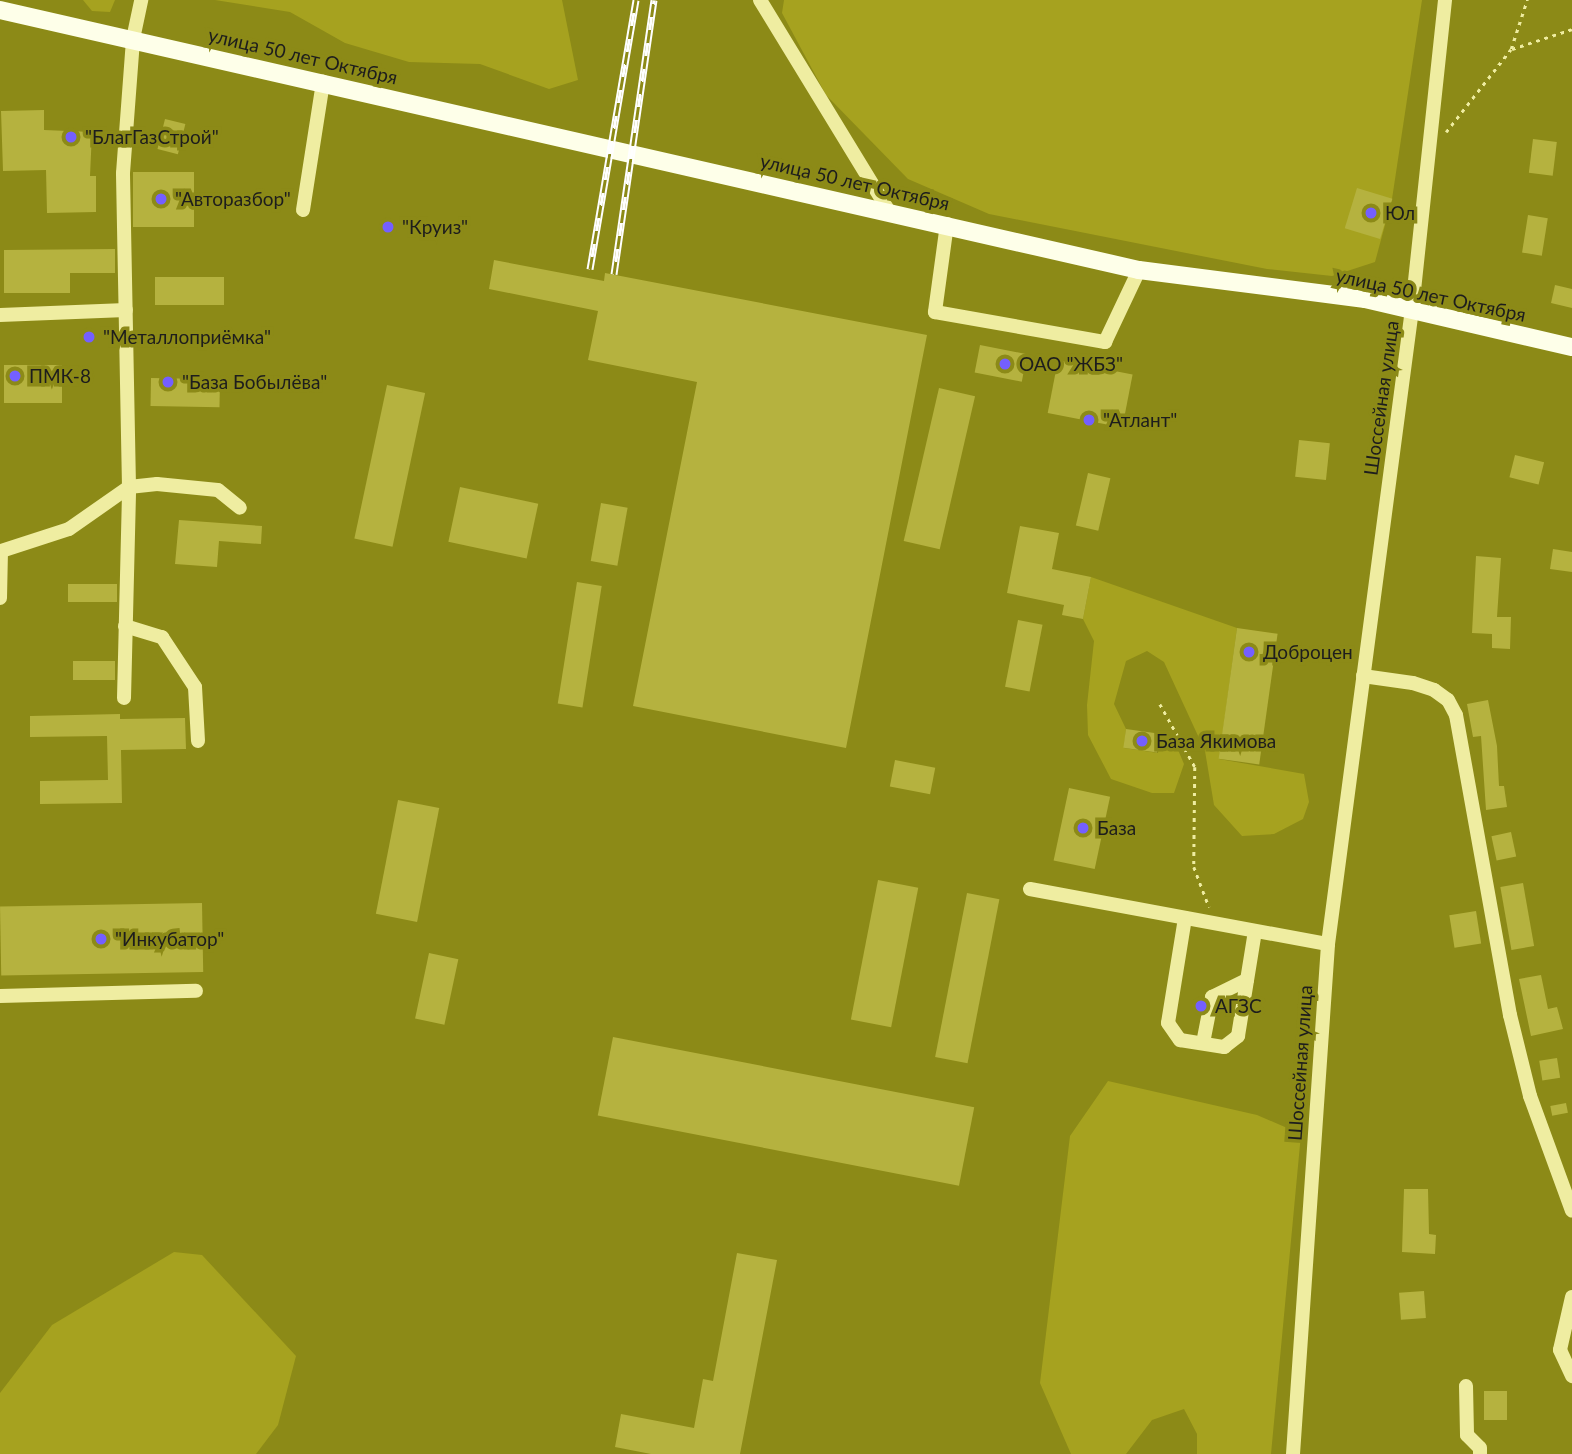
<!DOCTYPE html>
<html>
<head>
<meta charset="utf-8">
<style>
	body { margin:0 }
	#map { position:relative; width:1572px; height:1454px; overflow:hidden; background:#8c8a17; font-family:Lato,sans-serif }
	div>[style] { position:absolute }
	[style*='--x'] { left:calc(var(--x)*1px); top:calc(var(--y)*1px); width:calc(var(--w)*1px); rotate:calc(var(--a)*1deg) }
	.green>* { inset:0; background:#a6a21f }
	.building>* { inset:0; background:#b5b23f; transform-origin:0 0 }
	.path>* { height:2.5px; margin-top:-1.25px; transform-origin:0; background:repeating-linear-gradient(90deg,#efeda1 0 3.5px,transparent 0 8.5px) }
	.minor>* { height:14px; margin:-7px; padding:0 7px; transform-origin:7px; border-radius:7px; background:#efeda1 }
	.major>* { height:18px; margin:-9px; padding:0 9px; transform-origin:9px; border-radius:9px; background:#feffe9 }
	.rail>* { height:7px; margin-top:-3.5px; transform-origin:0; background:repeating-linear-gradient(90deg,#8c8a17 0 13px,#fff 0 26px); box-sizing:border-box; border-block:2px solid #fff }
	.dots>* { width:19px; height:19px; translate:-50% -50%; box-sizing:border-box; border:4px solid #8c8a17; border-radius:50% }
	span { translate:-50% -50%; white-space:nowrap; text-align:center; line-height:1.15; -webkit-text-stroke:7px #8c8a17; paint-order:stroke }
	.street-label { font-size:19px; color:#1d1d1d }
	.poi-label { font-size:19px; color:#1d1d1d }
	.left { translate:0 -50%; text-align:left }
</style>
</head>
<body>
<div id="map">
	<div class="green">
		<div style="clip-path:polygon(83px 0,115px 0,110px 12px,92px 11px)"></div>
		<div style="clip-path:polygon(215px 0,562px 0,578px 80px,549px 89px,480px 64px,409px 62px,345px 43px,290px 12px)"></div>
		<div style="clip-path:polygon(784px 0,1422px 0,1392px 199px,1375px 262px,1332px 276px,1267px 269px,989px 214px,908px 179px,826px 95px,782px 13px)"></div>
		<div style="clip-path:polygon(1091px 577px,1237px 628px,1219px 759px,1304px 774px,1309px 802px,1303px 819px,1274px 834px,1242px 836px,1214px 805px,1205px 751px,1164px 662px,1147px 651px,1126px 661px,1114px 704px,1126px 729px,1124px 748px,1158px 753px,1160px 734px,1176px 745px,1184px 764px,1174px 793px,1152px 793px,1111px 779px,1088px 735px,1087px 705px,1094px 641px,1083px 619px)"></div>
		<div style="clip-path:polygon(1108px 1081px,1257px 1115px,1301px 1134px,1271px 1454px,1197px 1454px,1197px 1434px,1184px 1409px,1152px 1420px,1126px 1454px,1071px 1454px,1040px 1383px,1070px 1136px)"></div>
		<div style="clip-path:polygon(174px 1252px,202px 1255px,296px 1356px,278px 1425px,256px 1454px,0 1454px,0 1393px,52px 1325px)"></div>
	</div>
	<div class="building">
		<div style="clip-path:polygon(44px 110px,44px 130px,92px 132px,90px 176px,96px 176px,96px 212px,47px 213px,46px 170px,3px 171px,1px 111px)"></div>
		<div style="left:165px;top:119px;width:21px;height:31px;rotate:14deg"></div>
		<div style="left:1533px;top:139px;width:24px;height:34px;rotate:7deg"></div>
		<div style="left:194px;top:172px;width:55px;height:61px;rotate:90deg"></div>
		<div style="left:1357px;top:188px;width:37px;height:42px;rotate:17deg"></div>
		<div style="left:1528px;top:215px;width:20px;height:38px;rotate:9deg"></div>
		<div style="clip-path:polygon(115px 249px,115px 273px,70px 273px,70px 293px,4px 293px,4px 250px)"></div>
		<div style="clip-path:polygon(494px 260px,604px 281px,605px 273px,927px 335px,846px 748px,633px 706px,697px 382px,588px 360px,598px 311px,489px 289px)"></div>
		<div style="left:155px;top:277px;width:69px;height:28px"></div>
		<div style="clip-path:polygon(1555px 285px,1572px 289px,1572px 308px,1551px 303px)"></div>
		<div style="left:980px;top:345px;width:48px;height:28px;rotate:11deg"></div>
		<div style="left:1058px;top:360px;width:76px;height:54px;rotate:11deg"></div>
		<div style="left:4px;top:365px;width:58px;height:38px"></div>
		<div style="left:151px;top:378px;width:69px;height:28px;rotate:1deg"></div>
		<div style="left:387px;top:385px;width:39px;height:157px;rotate:12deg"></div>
		<div style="left:939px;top:388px;width:37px;height:157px;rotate:13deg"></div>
		<div style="left:1299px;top:440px;width:31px;height:37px;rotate:6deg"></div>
		<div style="left:1515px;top:455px;width:30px;height:23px;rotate:14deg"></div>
		<div style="left:1088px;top:473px;width:23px;height:54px;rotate:13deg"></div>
		<div style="left:460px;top:487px;width:80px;height:56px;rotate:12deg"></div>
		<div style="left:601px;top:503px;width:27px;height:59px;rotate:10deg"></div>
		<div style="clip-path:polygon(179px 520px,262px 526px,261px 544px,219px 541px,217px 567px,175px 564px)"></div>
		<div style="clip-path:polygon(1020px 526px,1059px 533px,1052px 569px,1091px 577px,1083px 619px,1062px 615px,1064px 605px,1007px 593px)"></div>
		<div style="clip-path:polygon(1553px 549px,1572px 552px,1572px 572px,1550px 569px)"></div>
		<div style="clip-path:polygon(1476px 556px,1501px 558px,1497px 617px,1511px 617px,1510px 649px,1492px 648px,1492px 634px,1472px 633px)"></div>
		<div style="left:577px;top:582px;width:25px;height:123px;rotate:9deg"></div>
		<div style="left:117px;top:584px;width:18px;height:49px;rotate:90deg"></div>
		<div style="left:1018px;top:620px;width:25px;height:68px;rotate:11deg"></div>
		<div style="left:1237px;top:628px;width:41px;height:132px;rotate:8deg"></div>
		<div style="left:115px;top:661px;width:19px;height:42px;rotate:90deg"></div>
		<div style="clip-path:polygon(1488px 700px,1497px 746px,1499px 786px,1504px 786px,1507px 807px,1486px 810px,1481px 736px,1473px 737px,1467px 704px)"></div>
		<div style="clip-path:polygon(120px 714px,120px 719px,185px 718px,186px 749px,121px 750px,122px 803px,40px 804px,40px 781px,108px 780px,107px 736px,30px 737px,30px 716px)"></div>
		<div style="left:1126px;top:729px;width:34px;height:19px;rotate:8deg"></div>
		<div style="left:895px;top:760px;width:41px;height:27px;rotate:11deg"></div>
		<div style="left:1069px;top:788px;width:42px;height:74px;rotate:12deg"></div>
		<div style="left:398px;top:800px;width:42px;height:116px;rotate:11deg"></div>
		<div style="left:1511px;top:832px;width:25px;height:20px;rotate:78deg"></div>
		<div style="left:878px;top:880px;width:41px;height:142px;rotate:11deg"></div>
		<div style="left:1523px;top:883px;width:64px;height:23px;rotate:80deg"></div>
		<div style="left:967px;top:893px;width:33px;height:167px;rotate:11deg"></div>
		<div style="left:202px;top:903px;width:69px;height:202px;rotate:89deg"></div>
		<div style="left:1476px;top:911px;width:33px;height:27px;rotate:81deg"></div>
		<div style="left:429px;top:953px;width:30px;height:67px;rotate:12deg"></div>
		<div style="clip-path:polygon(1541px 975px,1548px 1009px,1557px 1007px,1563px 1029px,1531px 1036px,1519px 979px)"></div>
		<div style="left:613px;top:1037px;width:368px;height:80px;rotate:11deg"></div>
		<div style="left:1557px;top:1058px;width:20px;height:18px;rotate:81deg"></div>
		<div style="left:1566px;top:1103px;width:10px;height:16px;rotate:79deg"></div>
		<div style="clip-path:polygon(1404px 1189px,1428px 1189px,1429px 1234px,1436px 1235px,1435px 1254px,1402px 1252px)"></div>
		<div style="clip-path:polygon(737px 1253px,777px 1260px,740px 1454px,651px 1454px,615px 1447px,621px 1414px,694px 1428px,703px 1379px,713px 1381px)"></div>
		<div style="left:1424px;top:1291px;width:27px;height:25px;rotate:86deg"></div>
		<div style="left:1484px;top:1391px;width:23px;height:29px"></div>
	</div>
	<div class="path">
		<div style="--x:1512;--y:49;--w:63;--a:-18.4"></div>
		<div style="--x:1446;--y:132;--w:105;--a:-51.9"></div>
		<div style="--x:1511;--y:49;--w:52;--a:-71.9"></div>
		<div style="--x:1160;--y:704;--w:72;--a:60.9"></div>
		<div style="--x:1195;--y:767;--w:100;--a:90.6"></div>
		<div style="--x:1194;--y:867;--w:43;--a:69.4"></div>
	</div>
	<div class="minor">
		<div style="--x:760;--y:0;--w:247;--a:58.6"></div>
		<div style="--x:303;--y:210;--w:130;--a:-81.1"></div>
		<div style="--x:947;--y:224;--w:89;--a:97.8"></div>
		<div style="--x:935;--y:312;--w:173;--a:10"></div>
		<div style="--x:1105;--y:342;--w:80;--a:-64.7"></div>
		<div style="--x:0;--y:315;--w:126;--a:-2.3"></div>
		<div style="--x:0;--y:598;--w:47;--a:-88.8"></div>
		<div style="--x:1;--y:551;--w:71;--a:-17.9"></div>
		<div style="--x:69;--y:529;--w:73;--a:-35"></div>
		<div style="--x:129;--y:487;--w:28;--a:-6"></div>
		<div style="--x:157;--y:484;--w:61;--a:5.6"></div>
		<div style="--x:218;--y:490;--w:28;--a:39"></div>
		<div style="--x:125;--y:626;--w:39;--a:17"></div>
		<div style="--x:162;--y:637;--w:60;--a:56.6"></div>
		<div style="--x:195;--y:687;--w:54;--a:86.8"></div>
		<div style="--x:1363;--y:676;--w:50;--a:8"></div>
		<div style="--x:1413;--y:683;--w:22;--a:18"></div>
		<div style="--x:1434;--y:690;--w:17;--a:36"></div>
		<div style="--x:1448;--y:700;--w:17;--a:62"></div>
		<div style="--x:1456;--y:715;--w:305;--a:79.8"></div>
		<div style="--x:1510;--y:1015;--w:83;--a:76.1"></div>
		<div style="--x:1530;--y:1096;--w:122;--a:69.9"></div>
		<div style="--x:124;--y:698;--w:211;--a:-88.6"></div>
		<div style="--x:129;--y:487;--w:314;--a:-91.1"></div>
		<div style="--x:123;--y:173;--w:134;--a:-85.7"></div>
		<div style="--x:133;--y:39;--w:40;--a:-78"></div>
		<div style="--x:1030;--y:889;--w:303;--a:10.5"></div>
		<div style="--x:1185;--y:918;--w:106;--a:99.2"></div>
		<div style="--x:1168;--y:1023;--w:21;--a:55"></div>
		<div style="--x:1180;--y:1040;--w:45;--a:9"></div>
		<div style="--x:1224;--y:1047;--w:18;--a:-38"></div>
		<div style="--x:1238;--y:1036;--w:106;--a:-80.8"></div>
		<div style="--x:0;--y:996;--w:196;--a:-1.5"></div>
		<div style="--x:1203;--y:1043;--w:47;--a:-78.9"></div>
		<div style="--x:1212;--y:997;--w:39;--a:-26"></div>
		<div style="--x:1572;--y:1297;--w:54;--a:102.8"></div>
		<div style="--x:1560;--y:1350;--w:29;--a:65"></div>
		<div style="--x:1466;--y:1386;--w:49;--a:88.8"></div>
		<div style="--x:1467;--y:1435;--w:18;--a:45"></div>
		<div style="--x:1480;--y:1448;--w:6;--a:90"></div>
		<div style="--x:1293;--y:1454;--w:511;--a:-86.07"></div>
		<div style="--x:1328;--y:944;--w:641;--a:-82.46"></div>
		<div style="--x:1412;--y:309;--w:311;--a:-83.9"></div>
	</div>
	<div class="major">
		<div style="--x:0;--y:10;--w:1168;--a:12.86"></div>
		<div style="--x:1139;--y:270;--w:228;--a:7.3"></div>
		<div style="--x:1365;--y:299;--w:212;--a:13.1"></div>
	</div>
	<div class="rail">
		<div style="--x:590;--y:269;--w:273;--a:-80.3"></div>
		<div style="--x:614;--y:274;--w:277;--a:-81.7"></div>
	</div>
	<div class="dots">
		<div style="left:71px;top:137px;background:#745fff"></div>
		<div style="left:161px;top:199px;background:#745fff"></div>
		<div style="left:1371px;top:213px;background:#745fff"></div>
		<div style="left:388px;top:227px;background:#745fff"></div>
		<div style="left:89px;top:337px;background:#745fff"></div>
		<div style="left:1005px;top:364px;background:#745fff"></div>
		<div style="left:15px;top:376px;background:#745fff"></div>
		<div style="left:168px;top:382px;background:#745fff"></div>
		<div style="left:1089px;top:420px;background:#745fff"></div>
		<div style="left:1249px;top:652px;background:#745fff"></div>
		<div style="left:1142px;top:741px;background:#745fff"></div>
		<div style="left:1083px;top:828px;background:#745fff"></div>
		<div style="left:101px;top:939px;background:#745fff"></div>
		<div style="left:1201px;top:1006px;background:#745fff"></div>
	</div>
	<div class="street-label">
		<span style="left:303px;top:56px;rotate:13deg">улица 50 лет Октября</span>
		<span style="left:855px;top:182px;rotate:13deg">улица 50 лет Октября</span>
		<span style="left:1431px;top:295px;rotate:12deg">улица 50 лет Октября</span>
		<span style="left:1381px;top:398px;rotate:-82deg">Шоссейная улица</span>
		<span style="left:1300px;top:1063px;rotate:-86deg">Шоссейная улица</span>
	</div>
	<div class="poi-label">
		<span class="left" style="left:85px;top:137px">"БлагГазСтрой"</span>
		<span class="left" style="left:175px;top:199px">"Авторазбор"</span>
		<span class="left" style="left:1385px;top:213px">Юл</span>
		<span class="left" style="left:402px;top:227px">"Круиз"</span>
		<span class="left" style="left:103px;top:337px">"Металлоприёмка"</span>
		<span class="left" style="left:1019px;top:364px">ОАО "ЖБЗ"</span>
		<span class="left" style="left:29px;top:376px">ПМК-8</span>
		<span class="left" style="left:182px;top:382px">"База Бобылёва"</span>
		<span class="left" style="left:1103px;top:420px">"Атлант"</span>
		<span class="left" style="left:1263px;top:652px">Доброцен</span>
		<span class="left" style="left:1156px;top:741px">База Якимова</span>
		<span class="left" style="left:1097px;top:828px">База</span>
		<span class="left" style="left:115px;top:939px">"Инкубатор"</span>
		<span class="left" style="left:1215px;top:1006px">АГЗС</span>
	</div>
</div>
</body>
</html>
